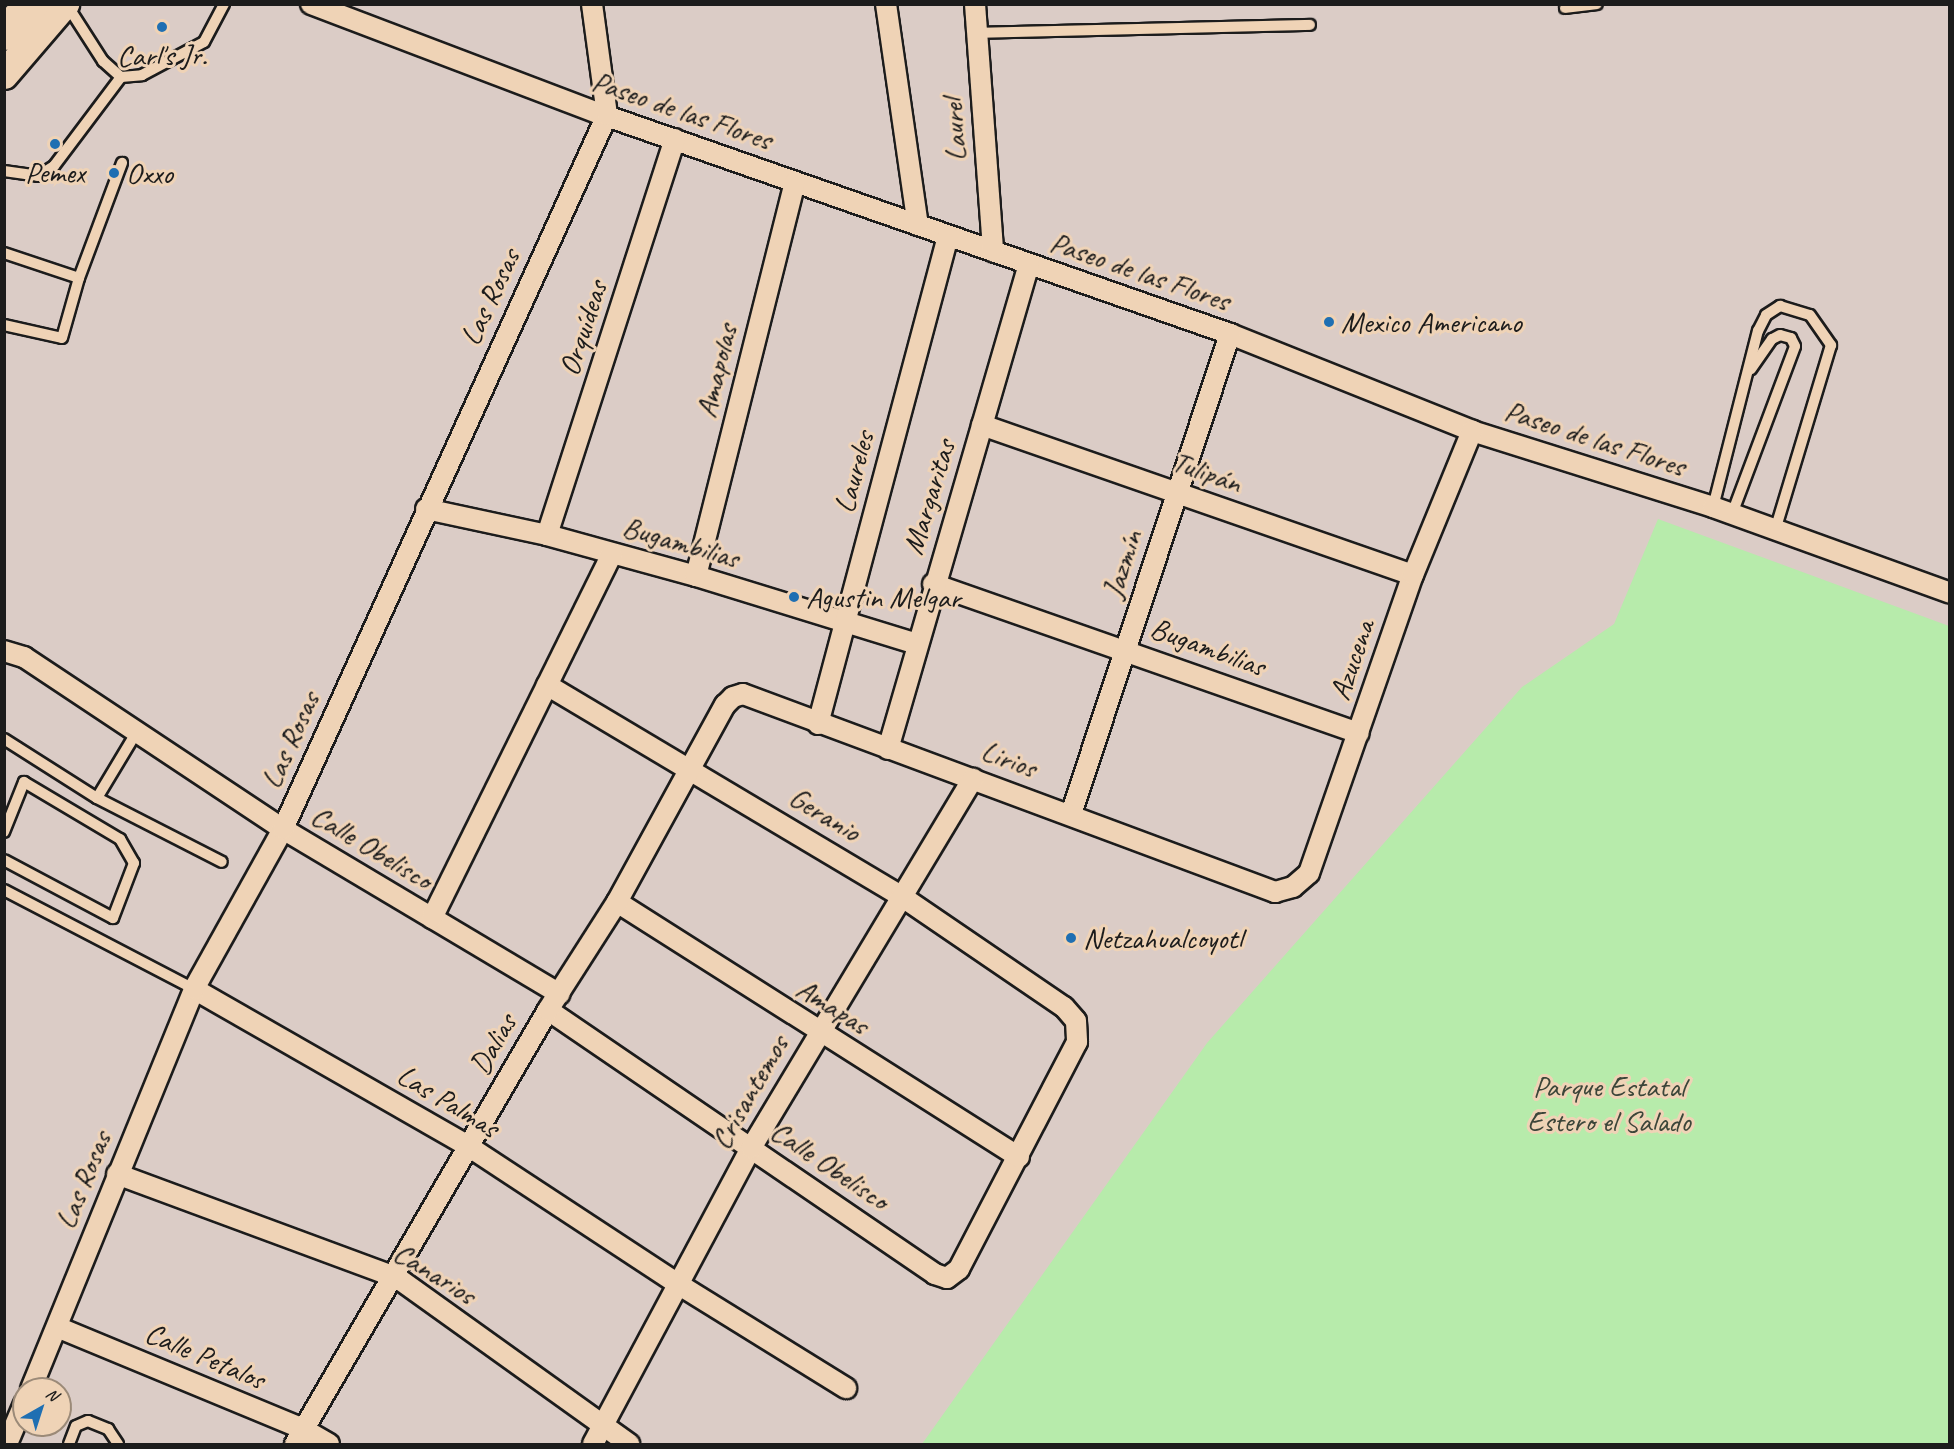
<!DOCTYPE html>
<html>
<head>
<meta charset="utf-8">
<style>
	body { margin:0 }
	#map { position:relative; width:1954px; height:1449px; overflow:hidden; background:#dbccc6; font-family:Caveat,sans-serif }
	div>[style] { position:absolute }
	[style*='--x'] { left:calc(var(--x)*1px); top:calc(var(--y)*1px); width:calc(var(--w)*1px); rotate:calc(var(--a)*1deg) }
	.green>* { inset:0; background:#b7ebab }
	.roads { filter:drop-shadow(2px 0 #1c1c1c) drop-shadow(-2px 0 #1c1c1c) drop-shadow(0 2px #1c1c1c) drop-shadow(0 -2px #1c1c1c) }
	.lane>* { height:10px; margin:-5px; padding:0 5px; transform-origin:5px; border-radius:5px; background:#efd3b6 }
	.street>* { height:20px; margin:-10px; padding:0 10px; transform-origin:10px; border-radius:10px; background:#efd3b6 }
	.secondary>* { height:28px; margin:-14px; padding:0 14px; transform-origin:14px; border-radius:14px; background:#efd3b6 }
	.highway>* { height:33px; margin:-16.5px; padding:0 16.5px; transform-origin:16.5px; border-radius:16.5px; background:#efd3b6 }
	.dots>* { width:16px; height:16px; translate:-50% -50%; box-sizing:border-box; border:3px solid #efd3b6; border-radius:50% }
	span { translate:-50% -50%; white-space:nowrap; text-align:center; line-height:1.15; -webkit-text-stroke:6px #efd3b6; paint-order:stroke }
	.poi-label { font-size:30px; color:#1c1c1c }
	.left { translate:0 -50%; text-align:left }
	.street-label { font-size:30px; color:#1c1c1c }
	.park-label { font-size:30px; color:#3b4539 }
	.frame { position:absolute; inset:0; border:6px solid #1c1c1c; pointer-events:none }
	.north { position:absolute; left:12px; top:1377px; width:60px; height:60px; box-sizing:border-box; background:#efd3b6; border:2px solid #9b8a78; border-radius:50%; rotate:39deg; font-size:16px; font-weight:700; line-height:24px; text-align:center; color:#1c1c1c }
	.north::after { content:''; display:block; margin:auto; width:21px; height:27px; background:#1f6fb2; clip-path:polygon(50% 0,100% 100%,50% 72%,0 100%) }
</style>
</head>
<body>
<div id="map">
	<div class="green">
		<div style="clip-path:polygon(1658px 519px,1949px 626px,1949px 1444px,922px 1444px,1207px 1043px,1522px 687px,1614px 624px)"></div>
	</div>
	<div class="roads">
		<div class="lane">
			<div style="--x:67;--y:5;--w:67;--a:57.3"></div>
			<div style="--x:103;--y:61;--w:24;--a:42"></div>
			<div style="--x:121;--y:77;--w:21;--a:-5"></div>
			<div style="--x:142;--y:75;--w:70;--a:-28"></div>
			<div style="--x:204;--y:42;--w:43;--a:-62.2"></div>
			<div style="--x:1565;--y:8;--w:32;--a:-7"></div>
			<div style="--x:977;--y:33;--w:333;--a:-1.4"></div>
			<div style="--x:4;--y:171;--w:34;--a:8"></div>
			<div style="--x:38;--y:176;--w:19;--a:-32"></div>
			<div style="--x:54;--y:166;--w:111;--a:-53"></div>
			<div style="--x:4;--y:253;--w:79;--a:18.4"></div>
			<div style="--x:79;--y:278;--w:123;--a:-69.5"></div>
			<div style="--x:4;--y:325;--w:59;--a:12.6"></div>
			<div style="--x:62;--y:338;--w:62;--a:-74.2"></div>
			<div style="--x:1713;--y:507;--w:182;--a:-75.7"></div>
			<div style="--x:1758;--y:331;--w:18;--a:-63"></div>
			<div style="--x:1766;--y:315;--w:17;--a:-33"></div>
			<div style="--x:1780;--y:306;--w:31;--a:17"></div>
			<div style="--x:1810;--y:315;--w:37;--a:55"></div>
			<div style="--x:1831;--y:345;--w:193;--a:106.8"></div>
			<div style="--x:1732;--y:514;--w:179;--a:-69.4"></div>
			<div style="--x:1795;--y:346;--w:9;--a:-117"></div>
			<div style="--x:1791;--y:338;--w:11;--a:-165"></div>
			<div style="--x:1780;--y:335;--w:9;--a:153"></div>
			<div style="--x:1772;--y:339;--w:37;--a:125"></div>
			<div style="--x:4;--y:739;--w:110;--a:32.4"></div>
			<div style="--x:97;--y:798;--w:140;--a:27.1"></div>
			<div style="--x:97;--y:798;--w:76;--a:-59"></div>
			<div style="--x:4;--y:832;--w:54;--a:-68.2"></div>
			<div style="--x:24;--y:782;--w:112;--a:30.7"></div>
			<div style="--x:120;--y:839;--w:28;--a:60"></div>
			<div style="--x:134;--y:863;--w:59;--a:110.9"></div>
			<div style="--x:113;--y:918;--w:123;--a:-152"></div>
			<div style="--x:4;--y:890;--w:214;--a:27.5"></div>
			<div style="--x:69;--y:1444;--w:19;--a:-69"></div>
			<div style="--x:76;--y:1426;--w:13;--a:-23"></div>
			<div style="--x:88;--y:1421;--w:22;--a:22"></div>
			<div style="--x:108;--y:1429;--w:18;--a:56"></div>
		</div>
		<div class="street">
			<div style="--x:311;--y:4;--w:307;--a:20.8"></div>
			<div style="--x:598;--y:113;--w:670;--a:19.27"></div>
			<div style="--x:1230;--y:334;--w:261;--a:21.8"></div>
			<div style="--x:1472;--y:431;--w:253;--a:17.5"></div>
			<div style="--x:1713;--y:507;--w:252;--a:19.9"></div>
			<div style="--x:886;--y:4;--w:223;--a:81.8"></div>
			<div style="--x:975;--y:4;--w:248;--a:85.8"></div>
			<div style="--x:982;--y:425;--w:456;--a:19.2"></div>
			<div style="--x:426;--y:509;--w:124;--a:12.1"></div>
			<div style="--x:547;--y:535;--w:155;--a:15.4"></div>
			<div style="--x:696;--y:576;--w:231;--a:17.1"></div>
			<div style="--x:547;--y:535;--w:416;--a:-72.1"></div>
			<div style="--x:696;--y:576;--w:406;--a:-75.9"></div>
			<div style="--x:933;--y:584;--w:451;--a:19.3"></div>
			<div style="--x:4;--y:651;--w:21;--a:17"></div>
			<div style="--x:24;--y:657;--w:311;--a:33.6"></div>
			<div style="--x:283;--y:829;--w:322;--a:30.8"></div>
			<div style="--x:547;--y:685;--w:412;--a:30.8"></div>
			<div style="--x:901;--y:896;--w:197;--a:34.3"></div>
			<div style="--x:1064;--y:1007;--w:18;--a:49"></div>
			<div style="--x:1076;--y:1021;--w:21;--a:87"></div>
			<div style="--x:1077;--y:1042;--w:256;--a:117.5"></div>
			<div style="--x:959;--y:1269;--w:15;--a:143"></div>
			<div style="--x:947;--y:1278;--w:13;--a:-162"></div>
			<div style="--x:935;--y:1274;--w:468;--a:-145.7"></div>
			<div style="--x:818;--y:724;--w:505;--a:-75.08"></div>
			<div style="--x:888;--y:749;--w:505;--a:-73.79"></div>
			<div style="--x:1071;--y:814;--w:506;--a:-71.67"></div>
			<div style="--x:617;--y:902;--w:476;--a:32.4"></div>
			<div style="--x:432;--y:918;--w:406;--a:-63.7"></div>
			<div style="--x:194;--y:989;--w:316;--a:29.8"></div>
			<div style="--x:468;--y:1146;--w:251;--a:33.3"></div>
			<div style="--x:678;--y:1284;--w:198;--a:31.8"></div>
			<div style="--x:117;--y:1174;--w:297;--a:20.3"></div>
			<div style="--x:396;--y:1277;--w:287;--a:35.6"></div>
			<div style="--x:57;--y:1327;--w:266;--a:22.5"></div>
			<div style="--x:303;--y:1429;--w:30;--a:30"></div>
			<div style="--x:31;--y:1389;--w:432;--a:-67.8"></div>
			<div style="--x:194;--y:989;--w:183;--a:-60.9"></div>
			<div style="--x:283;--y:829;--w:784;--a:-65.59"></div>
			<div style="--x:607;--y:115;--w:112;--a:-97.7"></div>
			<div style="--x:7;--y:1444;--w:43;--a:-67"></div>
			<div style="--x:295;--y:1444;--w:502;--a:-59.76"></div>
			<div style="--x:548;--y:1010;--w:128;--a:-57.4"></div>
			<div style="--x:617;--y:902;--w:225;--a:-61.3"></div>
			<div style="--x:725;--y:705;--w:11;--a:-45"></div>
			<div style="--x:733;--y:697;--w:10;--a:-17"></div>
			<div style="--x:743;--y:694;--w:568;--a:20.41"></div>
			<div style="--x:1275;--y:892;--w:19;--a:-16"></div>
			<div style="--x:1293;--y:887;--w:21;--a:-41"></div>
			<div style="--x:1309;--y:873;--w:316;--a:-70.8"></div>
			<div style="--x:1413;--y:575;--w:156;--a:-67.7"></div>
			<div style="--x:593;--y:1444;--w:336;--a:-61.9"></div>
			<div style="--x:751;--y:1148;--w:431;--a:-59"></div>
		</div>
		<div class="secondary">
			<div style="--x:4;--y:75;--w:94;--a:-49.3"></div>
		</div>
		<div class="highway">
			<div style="--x:4;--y:33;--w:40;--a:-47"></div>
		</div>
	</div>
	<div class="dots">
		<div style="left:162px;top:27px;background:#1f6fb2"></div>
		<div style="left:55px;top:144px;background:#1f6fb2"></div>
		<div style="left:114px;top:173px;background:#1f6fb2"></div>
		<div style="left:1329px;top:322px;background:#1f6fb2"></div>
		<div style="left:794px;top:597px;background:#1f6fb2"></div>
		<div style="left:1071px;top:938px;background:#1f6fb2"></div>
	</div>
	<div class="poi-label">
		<span style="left:162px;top:55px">Carl's Jr.</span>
		<span style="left:55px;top:172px">Pemex</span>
		<span class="left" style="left:126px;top:173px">Oxxo</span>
		<span class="left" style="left:1341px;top:322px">Mexico Americano</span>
		<span class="left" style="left:806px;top:597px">Agustin Melgar</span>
		<span class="left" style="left:1083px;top:938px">Netzahualcoyotl</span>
	</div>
	<div class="street-label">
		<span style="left:682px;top:110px;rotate:19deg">Paseo de las Flores</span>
		<span style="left:954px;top:130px;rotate:-94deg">Laurel</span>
		<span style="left:1140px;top:271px;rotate:19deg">Paseo de las Flores</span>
		<span style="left:490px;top:297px;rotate:-65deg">Las Rosas</span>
		<span style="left:583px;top:328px;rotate:-72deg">Orquídeas</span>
		<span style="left:716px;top:371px;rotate:-76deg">Amapolas</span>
		<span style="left:1595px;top:438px;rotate:18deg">Paseo de las Flores</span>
		<span style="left:854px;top:472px;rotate:-75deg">Laureles</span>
		<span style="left:1207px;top:472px;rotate:19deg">Tulipán</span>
		<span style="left:929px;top:497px;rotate:-73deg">Margaritas</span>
		<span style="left:681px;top:542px;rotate:16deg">Bugambilias</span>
		<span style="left:1122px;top:564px;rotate:-72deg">Jazmín</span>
		<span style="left:1208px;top:647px;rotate:20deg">Bugambilias</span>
		<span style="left:1352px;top:660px;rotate:-71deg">Azucena</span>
		<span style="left:290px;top:740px;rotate:-66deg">Las Rosas</span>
		<span style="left:1009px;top:759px;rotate:20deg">Lirios</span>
		<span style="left:825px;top:814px;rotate:31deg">Geranio</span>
		<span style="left:372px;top:847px;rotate:31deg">Calle Obelisco</span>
		<span style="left:833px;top:1006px;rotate:32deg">Amapas</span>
		<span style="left:493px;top:1044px;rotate:-60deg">Dalias</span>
		<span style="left:749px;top:1092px;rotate:-60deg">Crisantemos</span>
		<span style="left:448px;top:1101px;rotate:31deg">Las Palmas</span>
		<span style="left:830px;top:1165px;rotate:34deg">Calle Obelisco</span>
		<span style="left:83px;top:1180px;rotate:-68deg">Las Rosas</span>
		<span style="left:435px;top:1273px;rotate:32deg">Canarios</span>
		<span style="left:205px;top:1356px;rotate:23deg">Calle Petalos</span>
	</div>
	<div class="park-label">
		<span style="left:1609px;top:1103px">Parque Estatal<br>Estero el Salado</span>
	</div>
	<div class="frame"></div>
	<div class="north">N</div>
</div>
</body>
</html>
